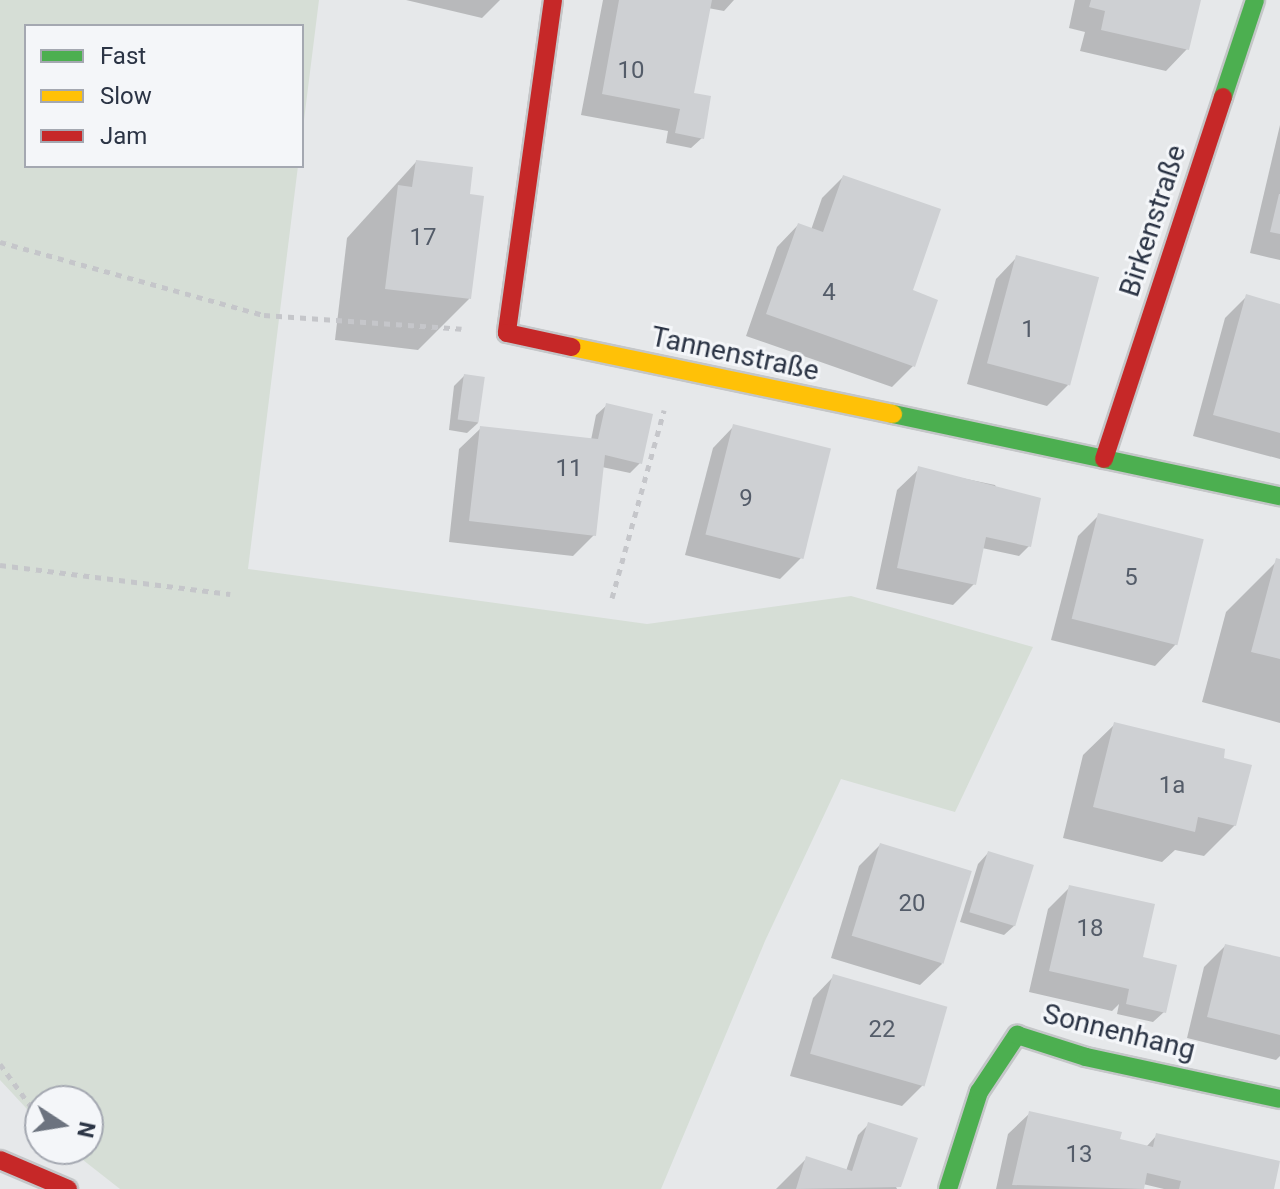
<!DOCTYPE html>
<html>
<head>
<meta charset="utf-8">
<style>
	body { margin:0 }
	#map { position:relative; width:1280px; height:1189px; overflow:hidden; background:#e6e8ea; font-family:Roboto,sans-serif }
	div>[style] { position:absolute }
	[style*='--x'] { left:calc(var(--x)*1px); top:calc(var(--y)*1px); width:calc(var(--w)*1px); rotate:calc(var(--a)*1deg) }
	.green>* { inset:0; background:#d6ded6 }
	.shadow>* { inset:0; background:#0003 }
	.building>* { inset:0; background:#ced0d3; transform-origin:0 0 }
	.path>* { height:5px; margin-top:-2.5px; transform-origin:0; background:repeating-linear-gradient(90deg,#c5c6ca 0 6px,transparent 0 12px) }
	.roads { filter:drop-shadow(2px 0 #c4c6c8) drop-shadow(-2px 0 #c4c6c8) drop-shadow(0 2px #c4c6c8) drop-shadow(0 -2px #c4c6c8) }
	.fast>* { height:18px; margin:-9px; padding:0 9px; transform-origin:9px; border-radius:9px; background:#4caf50 }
	.slow>* { height:18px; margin:-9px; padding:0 9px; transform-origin:9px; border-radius:9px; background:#ffc107 }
	.jam>* { height:18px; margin:-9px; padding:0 9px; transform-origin:9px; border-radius:9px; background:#c62828 }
	span { translate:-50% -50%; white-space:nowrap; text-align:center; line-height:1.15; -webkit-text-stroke:6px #f4f6f9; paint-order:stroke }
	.number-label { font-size:24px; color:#545c69 }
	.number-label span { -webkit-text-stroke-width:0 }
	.street-label { font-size:28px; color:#2b3445 }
	.legend { position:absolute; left:24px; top:24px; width:280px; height:144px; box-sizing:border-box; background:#f4f6f9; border:2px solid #a4a8b1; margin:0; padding:10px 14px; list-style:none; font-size:24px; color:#2b3445 }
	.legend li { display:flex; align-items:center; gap:16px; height:40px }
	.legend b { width:40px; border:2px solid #a4a8b1 }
	.north { position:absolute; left:24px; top:1085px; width:80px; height:80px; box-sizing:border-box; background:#f4f6f9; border:2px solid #a4a8b1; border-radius:50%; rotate:102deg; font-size:22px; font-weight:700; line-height:32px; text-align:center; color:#2b3445 }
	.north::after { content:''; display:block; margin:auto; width:28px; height:36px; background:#6c737f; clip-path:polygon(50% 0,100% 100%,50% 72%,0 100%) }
</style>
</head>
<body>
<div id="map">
	<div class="green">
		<div style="clip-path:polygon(0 0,319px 0,302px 136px,302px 26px,26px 26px,26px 166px,298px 166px,248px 569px,647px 624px,851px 596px,1033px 647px,955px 812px,841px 779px,765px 941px,661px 1189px,120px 1189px,69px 1149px,88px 1149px,88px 1101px,40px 1101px,40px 1123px,0 1080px)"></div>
	</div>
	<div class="shadow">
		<div style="clip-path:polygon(406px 0,500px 0,482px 18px)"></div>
		<div style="clip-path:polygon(603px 0,734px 0,724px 11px,708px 8px,692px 95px,702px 138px,691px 148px,666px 143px,668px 131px,581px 115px)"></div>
		<div style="clip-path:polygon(1075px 0,1199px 0,1187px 49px,1166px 71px,1080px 51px,1085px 32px,1069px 28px)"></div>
		<div style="clip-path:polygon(1280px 125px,1280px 260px,1250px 253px)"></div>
		<div style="clip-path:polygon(416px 162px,468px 196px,469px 299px,418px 350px,335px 340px,347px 238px)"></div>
		<div style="clip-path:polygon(843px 177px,910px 291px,913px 366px,892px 387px,746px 336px,777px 247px,798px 225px,811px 230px,822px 198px)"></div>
		<div style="clip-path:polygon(1017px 257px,1068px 385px,1047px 406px,967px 384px,996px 279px)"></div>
		<div style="clip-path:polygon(1246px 297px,1280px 306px,1280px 459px,1193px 436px,1225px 318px)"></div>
		<div style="clip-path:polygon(464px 376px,478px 423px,467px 433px,449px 430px,454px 386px)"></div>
		<div style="clip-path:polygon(607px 405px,640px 463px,630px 473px,602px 467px,594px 535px,573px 556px,449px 542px,459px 449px,481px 428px,591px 440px,596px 415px)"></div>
		<div style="clip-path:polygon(734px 426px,801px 558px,780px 579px,685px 555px,713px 448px)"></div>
		<div style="clip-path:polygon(919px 469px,995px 485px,1029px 546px,1019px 556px,982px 548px,974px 584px,953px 605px,876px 589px,897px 490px)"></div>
		<div style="clip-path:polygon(1099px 515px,1176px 644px,1155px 666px,1051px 640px,1078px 536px)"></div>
		<div style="clip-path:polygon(1277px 561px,1280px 561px,1280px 723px,1202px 702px,1226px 612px)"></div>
		<div style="clip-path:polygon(1115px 724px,1221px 759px,1235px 825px,1204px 856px,1175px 850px,1162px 862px,1063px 838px,1083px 755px)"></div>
		<div style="clip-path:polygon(880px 845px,942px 964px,920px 985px,831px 958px,859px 866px)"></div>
		<div style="clip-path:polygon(988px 853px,1015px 925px,1004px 935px,960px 922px,978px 864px)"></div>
		<div style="clip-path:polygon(1070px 887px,1140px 959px,1164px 1012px,1153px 1022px,1117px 1014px,1119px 1004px,1112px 1011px,1029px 992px,1048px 909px)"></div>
		<div style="clip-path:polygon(1225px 946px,1280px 959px,1280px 1056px,1276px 1060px,1187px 1038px,1204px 967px)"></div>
		<div style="clip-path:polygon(834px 976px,923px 1085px,902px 1106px,790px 1076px,813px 998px)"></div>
		<div style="clip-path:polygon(1030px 1113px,1117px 1146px,1147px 1146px,1157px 1135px,1272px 1189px,1164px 1189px,1143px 1184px,1142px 1189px,996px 1189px,1008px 1134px)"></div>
		<div style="clip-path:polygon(868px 1125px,897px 1189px,776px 1189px,807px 1158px,846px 1171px,858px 1135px)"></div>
	</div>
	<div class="building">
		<div style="clip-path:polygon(619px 0,712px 0,694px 93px,711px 96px,704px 139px,675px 133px,680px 109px,602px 94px)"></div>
		<div style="clip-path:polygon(1091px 0,1201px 0,1189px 50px,1101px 30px,1105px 11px,1089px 7px)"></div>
		<div style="clip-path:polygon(416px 160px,473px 167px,470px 194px,484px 196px,471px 299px,385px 289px,398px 185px,412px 187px)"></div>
		<div style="clip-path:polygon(843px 175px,941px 209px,913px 290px,938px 300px,915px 367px,766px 314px,798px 223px,823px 232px)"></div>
		<div style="clip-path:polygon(1279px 194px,1280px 194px,1280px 234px,1270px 232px)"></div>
		<div style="left:1016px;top:255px;width:86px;height:112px;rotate:15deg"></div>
		<div style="clip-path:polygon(1246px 294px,1280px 304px,1280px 433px,1213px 415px)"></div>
		<div style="left:464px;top:374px;width:21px;height:46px;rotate:8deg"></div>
		<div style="clip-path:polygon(606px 403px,653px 414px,642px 464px,605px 455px,596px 536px,469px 521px,480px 426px,598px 439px)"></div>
		<div style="left:733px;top:424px;width:101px;height:114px;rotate:14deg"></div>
		<div style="clip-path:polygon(918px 466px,1041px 498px,1031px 547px,986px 537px,976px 585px,897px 568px)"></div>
		<div style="left:1098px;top:513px;width:109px;height:109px;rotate:14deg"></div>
		<div style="clip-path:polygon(1276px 558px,1280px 559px,1280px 659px,1251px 652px)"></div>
		<div style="clip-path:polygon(1114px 722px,1225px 749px,1224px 758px,1252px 765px,1236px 826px,1198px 817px,1195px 832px,1093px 807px)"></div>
		<div style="left:880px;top:843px;width:96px;height:97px;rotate:17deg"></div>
		<div style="left:988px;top:851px;width:48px;height:64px;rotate:17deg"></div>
		<div style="clip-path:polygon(1069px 885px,1155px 904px,1143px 957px,1177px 965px,1166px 1013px,1126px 1004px,1129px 989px,1049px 971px)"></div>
		<div style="clip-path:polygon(1225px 944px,1280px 957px,1280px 1035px,1207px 1017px)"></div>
		<div style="left:833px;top:974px;width:119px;height:83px;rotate:16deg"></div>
		<div style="clip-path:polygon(1029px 1111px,1122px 1132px,1120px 1139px,1153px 1147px,1156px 1133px,1280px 1161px,1274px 1189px,1179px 1189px,1181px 1181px,1147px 1173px,1144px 1189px,1012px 1185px)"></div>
		<div style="clip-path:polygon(868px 1122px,918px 1138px,901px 1187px,796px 1189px,806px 1156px,852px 1171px)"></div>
	</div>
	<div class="path">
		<div style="--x:0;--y:242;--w:274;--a:15.5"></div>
		<div style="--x:264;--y:315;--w:198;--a:4"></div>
		<div style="--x:0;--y:565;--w:232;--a:7.2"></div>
		<div style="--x:612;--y:598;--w:195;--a:-74.5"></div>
		<div style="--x:0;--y:1064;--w:68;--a:54"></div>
	</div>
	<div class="roads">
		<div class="fast">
			<div style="--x:1223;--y:97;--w:102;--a:-71.7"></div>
			<div style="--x:893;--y:414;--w:396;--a:12"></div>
			<div style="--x:948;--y:1189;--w:102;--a:-72.3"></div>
			<div style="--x:979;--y:1092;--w:69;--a:-56.3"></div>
			<div style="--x:1017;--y:1035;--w:72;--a:17.7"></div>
			<div style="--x:1086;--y:1057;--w:198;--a:12.2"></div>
		</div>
		<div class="slow">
			<div style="--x:572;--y:347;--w:328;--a:11.8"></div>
		</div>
		<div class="jam">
			<div style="--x:553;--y:0;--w:336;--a:97.9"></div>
			<div style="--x:507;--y:333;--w:66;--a:12.2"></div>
			<div style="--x:1104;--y:459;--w:381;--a:-71.8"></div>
			<div style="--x:0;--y:1160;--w:74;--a:23.1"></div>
		</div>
	</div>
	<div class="number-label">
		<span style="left:631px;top:71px">10</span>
		<span style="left:423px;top:238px">17</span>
		<span style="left:829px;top:293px">4</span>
		<span style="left:1028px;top:330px">1</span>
		<span style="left:569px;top:469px">11</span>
		<span style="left:746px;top:499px">9</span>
		<span style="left:1131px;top:578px">5</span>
		<span style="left:1172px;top:786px">1a</span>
		<span style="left:912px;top:904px">20</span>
		<span style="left:1090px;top:929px">18</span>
		<span style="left:882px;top:1030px">22</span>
		<span style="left:1079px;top:1155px">13</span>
	</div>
	<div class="street-label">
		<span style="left:1153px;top:221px;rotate:-72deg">Birkenstraße</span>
		<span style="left:735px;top:354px;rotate:12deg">Tannenstraße</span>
		<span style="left:1119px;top:1032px;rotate:14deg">Sonnenhang</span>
	</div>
	<ul class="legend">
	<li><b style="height:10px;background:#4caf50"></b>Fast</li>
	<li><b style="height:10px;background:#ffc107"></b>Slow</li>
	<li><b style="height:10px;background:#c62828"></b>Jam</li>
	</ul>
	<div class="north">N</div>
</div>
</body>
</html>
